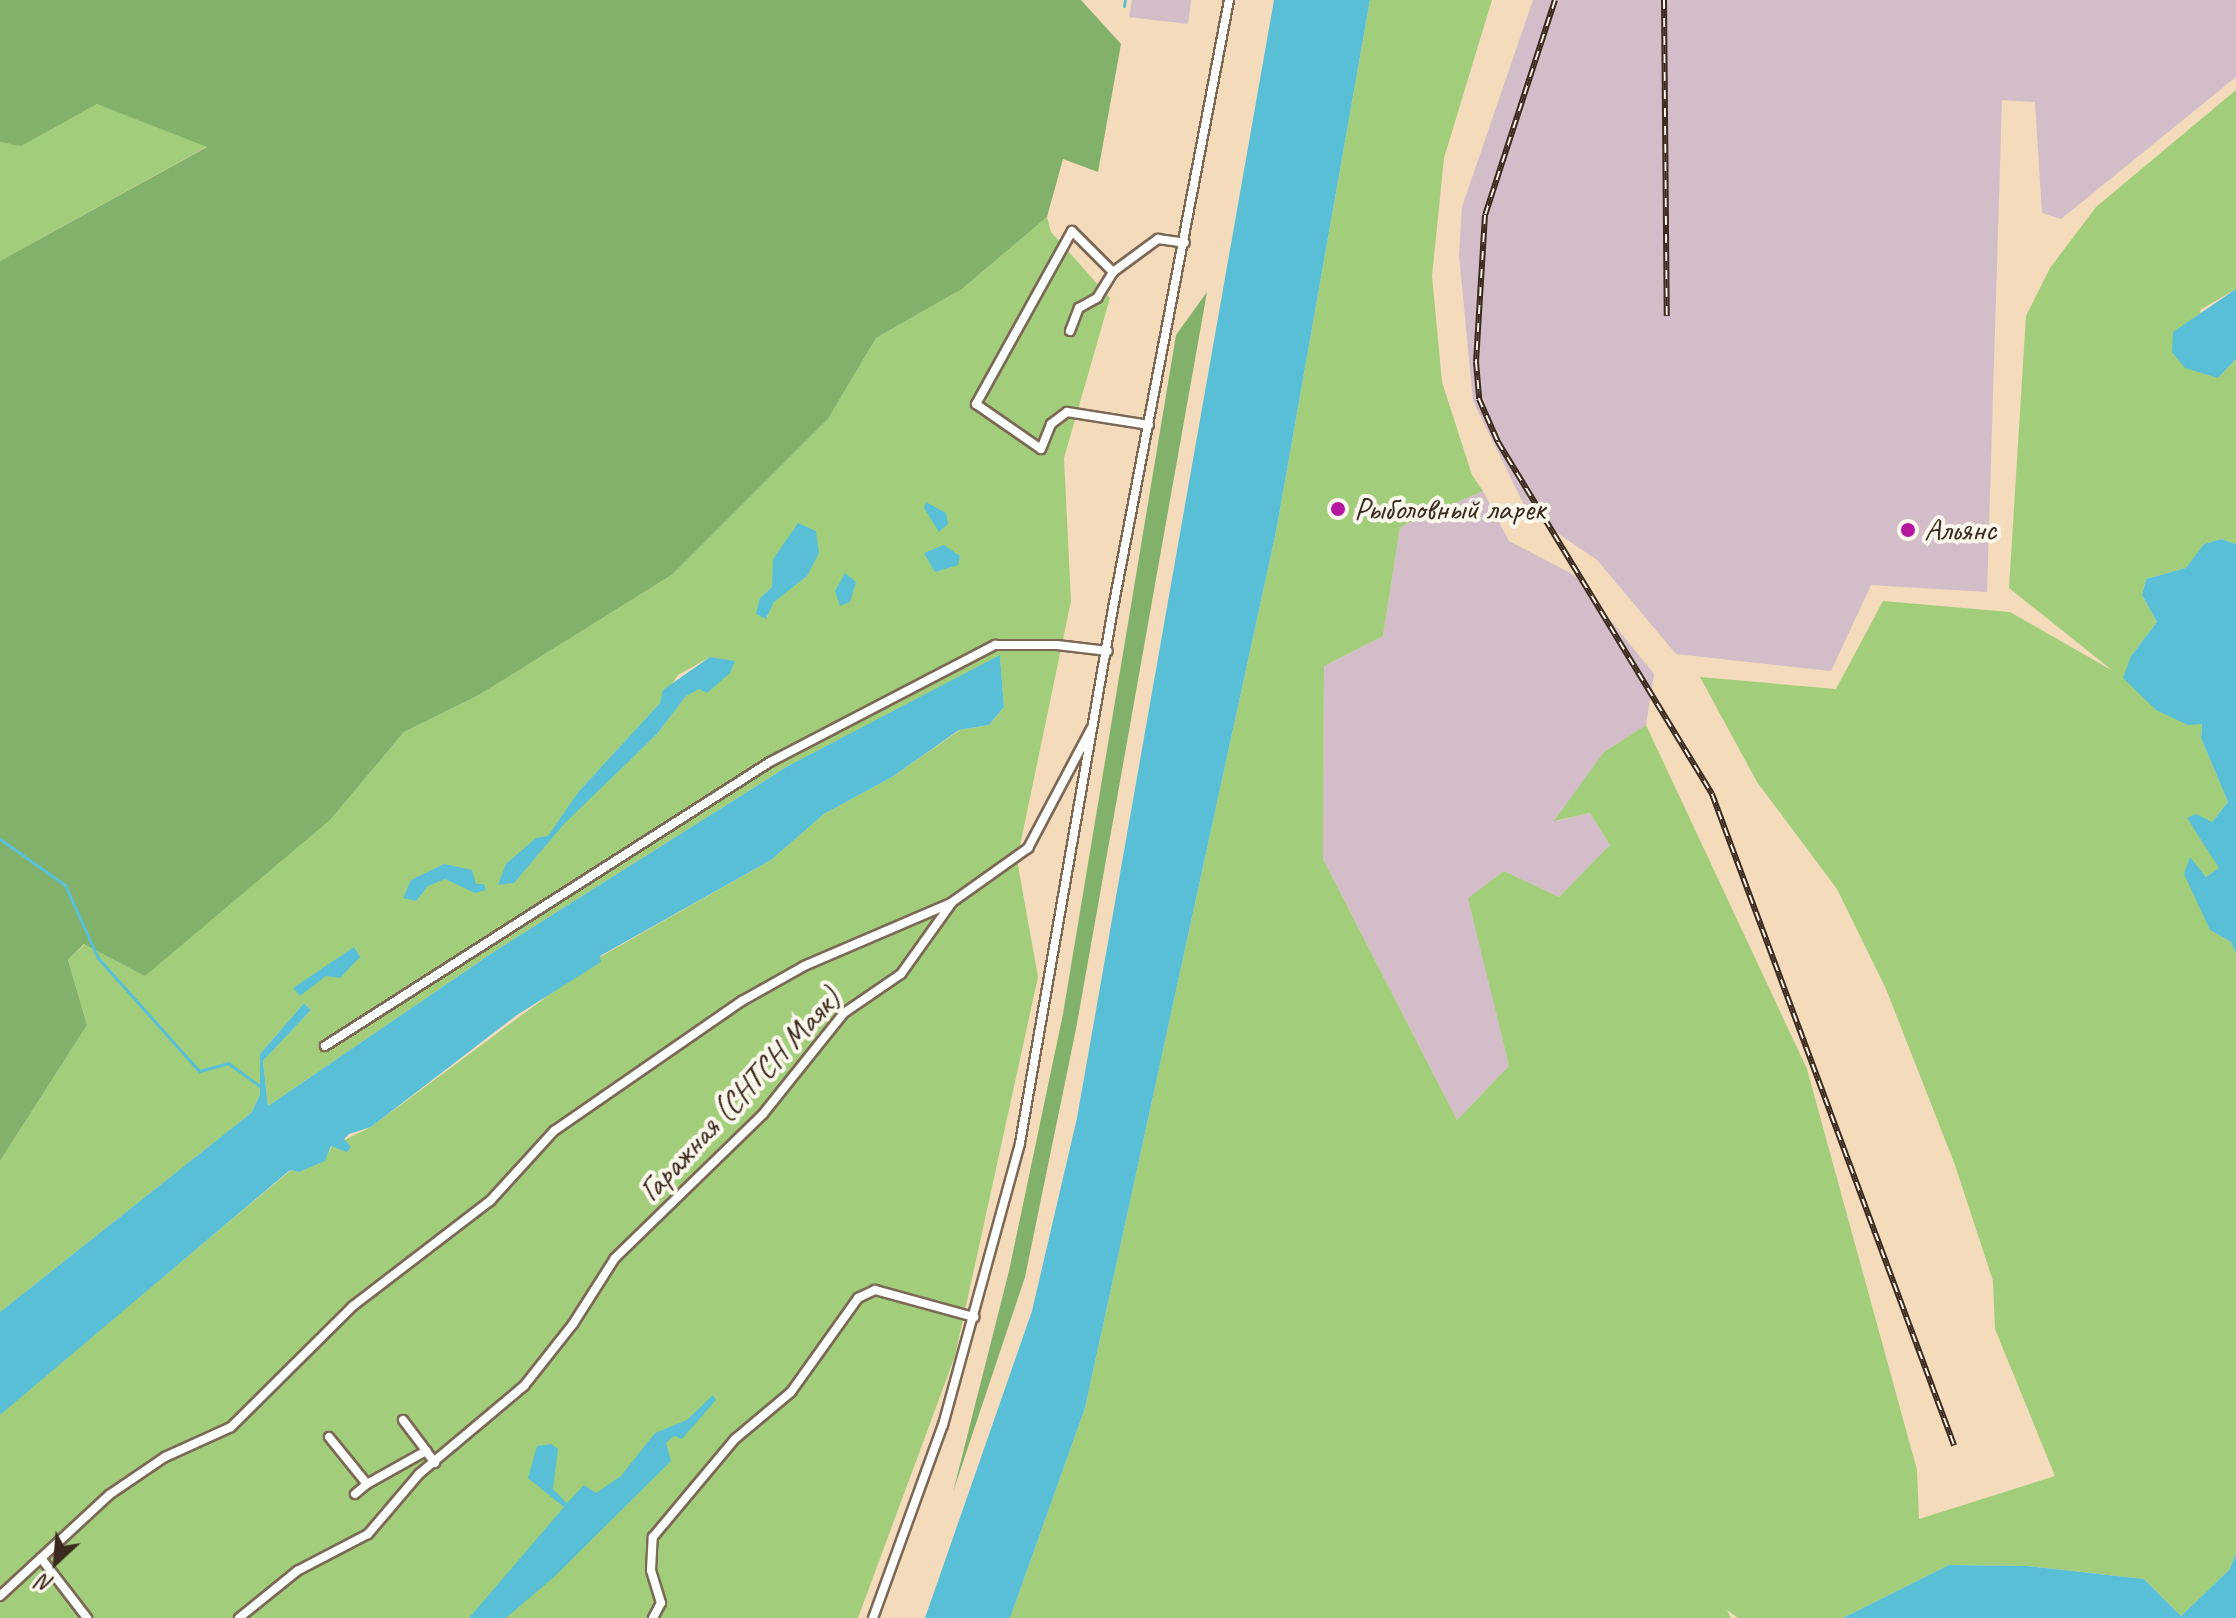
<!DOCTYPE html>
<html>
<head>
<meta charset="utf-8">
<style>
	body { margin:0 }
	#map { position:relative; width:2236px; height:1618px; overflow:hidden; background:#f3dbbc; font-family:Caveat,sans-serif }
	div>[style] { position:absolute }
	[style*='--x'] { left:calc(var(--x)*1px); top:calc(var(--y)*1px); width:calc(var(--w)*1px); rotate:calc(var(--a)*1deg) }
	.industrial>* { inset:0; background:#d2bdc8 }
	.green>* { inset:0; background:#a2ce7b }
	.forest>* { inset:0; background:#81b16b }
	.water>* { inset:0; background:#59bfd7 }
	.stream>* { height:3px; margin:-1.5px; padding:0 1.5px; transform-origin:1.5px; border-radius:1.5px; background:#59bfd7 }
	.roads { filter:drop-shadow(2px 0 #7b6855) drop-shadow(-2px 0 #7b6855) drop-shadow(0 2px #7b6855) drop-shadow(0 -2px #7b6855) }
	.street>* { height:8px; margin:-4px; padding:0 4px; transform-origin:4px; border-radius:4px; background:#fff }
	.rail>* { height:6px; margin-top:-3px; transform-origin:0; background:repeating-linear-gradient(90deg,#fbf7ec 0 9px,#3b2a1e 0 18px); box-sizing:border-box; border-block:2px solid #3b2a1e }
	.dots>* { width:22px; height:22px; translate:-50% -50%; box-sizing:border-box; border:4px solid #fbf7ec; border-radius:50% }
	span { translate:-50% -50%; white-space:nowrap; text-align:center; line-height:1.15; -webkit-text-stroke:8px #fbf7ec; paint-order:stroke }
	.poi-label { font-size:32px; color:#3b2a1e }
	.left { translate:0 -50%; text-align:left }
	.street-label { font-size:32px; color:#3b2a1e }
	.north { position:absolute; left:16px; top:1522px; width:80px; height:80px; -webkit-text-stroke:6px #fbf7ec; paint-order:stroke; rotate:206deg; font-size:22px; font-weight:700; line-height:32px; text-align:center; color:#3b2a1e }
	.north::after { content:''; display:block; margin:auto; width:28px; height:36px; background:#3b2a1e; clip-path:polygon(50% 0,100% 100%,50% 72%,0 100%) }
</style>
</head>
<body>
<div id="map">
	<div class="industrial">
		<div style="clip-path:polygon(1132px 0,1191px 0,1188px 24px,1129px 17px)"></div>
		<div style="clip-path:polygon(1533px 0,2236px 0,2236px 77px,2061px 219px,2042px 213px,2035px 102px,2002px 100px,1987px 592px,1871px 585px,1831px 671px,1676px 654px,1597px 560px,1528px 513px,1473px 401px,1459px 255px,1462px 207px)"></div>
		<div style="clip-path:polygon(1483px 491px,1509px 541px,1574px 575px,1654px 674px,1646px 725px,1604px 752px,1556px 821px,1590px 813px,1610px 845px,1559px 897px,1504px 871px,1469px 898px,1509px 1066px,1457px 1120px,1323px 859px,1324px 666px,1383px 636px,1400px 527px)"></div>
	</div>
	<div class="green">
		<div style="clip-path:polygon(1370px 0,1492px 0,1444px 158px,1432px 276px,1442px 382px,1472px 475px,1483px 491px,1400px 527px,1383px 636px,1324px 666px,1323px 859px,1457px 1120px,1509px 1066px,1468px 898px,1504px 871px,1559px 897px,1610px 845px,1590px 813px,1554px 821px,1604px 752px,1646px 725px,1807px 1069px,1917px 1470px,1919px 1519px,2055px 1476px,1995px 1329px,1993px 1281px,1955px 1165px,1886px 989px,1837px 889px,1757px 782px,1700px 677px,1836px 689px,1883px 601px,2010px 612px,2113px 671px,2009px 588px,2026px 316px,2050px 268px,2096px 207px,2236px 90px,2236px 289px,2200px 310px,2218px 378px,2236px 359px,2236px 544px,2221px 539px,2204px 544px,2187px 568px,2146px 579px,2142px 595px,2157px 622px,2131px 656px,2202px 723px,2201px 738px,2228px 802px,2212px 822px,2219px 868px,2206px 877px,2210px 930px,2231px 942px,2236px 953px,2236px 1554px,2229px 1570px,2181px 1616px,2144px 1579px,2027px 1566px,1949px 1565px,1843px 1618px,1738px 1618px,1727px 1610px,1731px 1618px,1010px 1618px,1085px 1408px,1276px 532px)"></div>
		<div style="clip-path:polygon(97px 104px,208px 146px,0 261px,0 142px,21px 145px)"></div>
		<div style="clip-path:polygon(evenodd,1047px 217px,1051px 232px,1110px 298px,1064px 458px,1071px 601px,1017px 860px,1038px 977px,955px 1356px,858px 1618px,0 1618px,0 1415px,5px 1409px,291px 1170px,299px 1172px,324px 1161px,332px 1146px,371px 1127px,600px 957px,771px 860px,824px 814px,892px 777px,960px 730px,989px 725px,1004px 707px,1000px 656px,788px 766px,495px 951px,268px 1106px,263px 1061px,311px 1010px,304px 1003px,260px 1054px,260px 1095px,251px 1113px,0 1312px,0 1161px,87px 1025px,68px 960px,85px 944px,331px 819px,404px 732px,479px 695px,673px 574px,828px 419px,876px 338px,962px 289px,1047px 217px,807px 576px,773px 602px,767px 618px,760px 598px,772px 587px,807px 576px,1047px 217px,710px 657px,734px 662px,686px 696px,657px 734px,623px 766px,579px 791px,660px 703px,678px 675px,710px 657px)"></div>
	</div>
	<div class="forest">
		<div style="clip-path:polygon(0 0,1081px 0,1121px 44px,1098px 172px,1063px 159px,1047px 217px,962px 289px,876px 338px,828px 419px,673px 574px,479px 695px,404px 732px,331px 819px,145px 976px,84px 944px,68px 960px,87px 1025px,0 1161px,0 261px,207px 147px,97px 104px,21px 146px,0 142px)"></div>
		<div style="clip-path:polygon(1207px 292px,1076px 1029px,1025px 1277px,953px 1492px,1009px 1271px,1063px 1014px,1176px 335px)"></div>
	</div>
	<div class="water">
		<div style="clip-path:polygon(1274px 0,1370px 0,1276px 532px,1085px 1408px,1010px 1618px,925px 1618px,1032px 1311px,1077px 1118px)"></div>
		<div style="clip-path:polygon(2236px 289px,2236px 359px,2218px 378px,2185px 368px,2172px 352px,2173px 332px)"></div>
		<div style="clip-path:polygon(926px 502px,946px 513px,948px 524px,939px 532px,924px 508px)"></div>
		<div style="clip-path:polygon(798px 523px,816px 531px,819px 553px,807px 576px,774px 602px,766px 619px,756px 614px,760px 598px,772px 587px,773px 559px)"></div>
		<div style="clip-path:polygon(2221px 539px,2236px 544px,2236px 953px,2231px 942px,2210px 930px,2184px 874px,2190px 857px,2206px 877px,2219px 868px,2187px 818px,2196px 814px,2212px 822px,2228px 802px,2201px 738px,2202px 724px,2188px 725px,2156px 710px,2123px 678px,2131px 656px,2157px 622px,2142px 595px,2146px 579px,2186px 568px,2204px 544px)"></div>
		<div style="clip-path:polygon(944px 545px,960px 556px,958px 565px,935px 572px,924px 553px)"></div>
		<div style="clip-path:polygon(845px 573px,856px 582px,850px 602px,840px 606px,835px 591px)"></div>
		<div style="clip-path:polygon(1000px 655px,1004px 707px,989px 725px,959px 730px,892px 777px,824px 814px,771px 860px,600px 956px,601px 962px,517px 1015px,371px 1127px,349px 1134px,344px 1139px,351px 1147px,347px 1152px,331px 1146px,325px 1161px,299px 1172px,290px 1170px,0 1415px,0 1312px,251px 1113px,260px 1095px,260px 1054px,304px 1003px,311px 1010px,263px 1061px,268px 1106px,495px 951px,788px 766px)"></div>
		<div style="clip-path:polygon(710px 657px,735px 661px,730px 673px,707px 693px,699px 689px,686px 696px,657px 734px,564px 824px,514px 883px,498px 885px,506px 864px,536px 838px,548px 836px,579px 791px,660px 703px,663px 690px)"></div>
		<div style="clip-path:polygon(444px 864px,472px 870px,476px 884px,484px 884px,486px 890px,475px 893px,445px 879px,428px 886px,416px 901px,403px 898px,411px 880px)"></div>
		<div style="clip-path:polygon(354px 947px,360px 957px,340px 978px,326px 976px,300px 996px,293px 988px)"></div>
		<div style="clip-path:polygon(713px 1395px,716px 1400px,682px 1439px,674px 1436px,666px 1443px,671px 1461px,554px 1577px,506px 1618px,469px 1618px,564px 1507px,528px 1478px,537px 1446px,551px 1444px,558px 1449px,553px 1489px,567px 1503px,584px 1485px,596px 1493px,621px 1476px,655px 1433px,687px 1420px)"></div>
		<div style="clip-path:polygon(2236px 1554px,2236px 1618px,1843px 1618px,1949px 1565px,2027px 1566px,2144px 1579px,2181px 1616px,2229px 1570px)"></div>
	</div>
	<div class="stream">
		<div style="--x:1124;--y:6;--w:6;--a:-81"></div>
		<div style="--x:0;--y:839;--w:80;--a:35.3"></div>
		<div style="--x:65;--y:885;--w:80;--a:65.7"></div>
		<div style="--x:98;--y:958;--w:152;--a:48.2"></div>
		<div style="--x:199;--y:1071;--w:30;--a:-15"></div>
		<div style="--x:228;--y:1063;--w:39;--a:36"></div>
	</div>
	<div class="roads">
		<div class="street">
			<div style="--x:1113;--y:272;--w:58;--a:-135"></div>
			<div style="--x:1072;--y:231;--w:198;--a:119"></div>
			<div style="--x:976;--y:404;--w:79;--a:34.7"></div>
			<div style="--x:1041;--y:449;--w:27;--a:-68"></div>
			<div style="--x:1051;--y:424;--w:20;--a:-37"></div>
			<div style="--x:1067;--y:412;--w:83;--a:9"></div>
			<div style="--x:1070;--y:331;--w:25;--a:-69"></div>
			<div style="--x:1079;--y:308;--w:21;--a:-29"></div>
			<div style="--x:1097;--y:298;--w:31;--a:-58"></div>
			<div style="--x:1113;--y:272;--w:56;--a:-36.3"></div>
			<div style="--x:1158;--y:239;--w:27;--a:8"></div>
			<div style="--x:325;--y:1046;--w:528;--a:-32.55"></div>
			<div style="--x:770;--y:762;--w:254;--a:-27.5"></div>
			<div style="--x:995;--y:645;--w:62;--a:0"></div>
			<div style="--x:1057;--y:645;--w:51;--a:6.7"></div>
			<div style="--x:403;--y:1420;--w:39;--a:53"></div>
			<div style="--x:329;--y:1437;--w:60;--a:51"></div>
			<div style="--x:367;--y:1484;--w:68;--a:-29.2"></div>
			<div style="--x:426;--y:1451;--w:15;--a:53"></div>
			<div style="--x:355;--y:1494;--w:16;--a:-40"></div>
			<div style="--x:41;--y:1558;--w:76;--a:52.5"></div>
			<div style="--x:0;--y:1596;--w:149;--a:-42.8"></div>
			<div style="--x:109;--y:1495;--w:68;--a:-34.2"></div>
			<div style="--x:165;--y:1457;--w:72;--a:-24.4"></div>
			<div style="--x:231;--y:1427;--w:172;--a:-44.8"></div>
			<div style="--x:353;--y:1306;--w:173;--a:-37.5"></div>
			<div style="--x:490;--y:1201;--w:95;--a:-47.6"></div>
			<div style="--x:554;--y:1131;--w:229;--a:-34.7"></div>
			<div style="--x:742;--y:1001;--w:71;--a:-29.4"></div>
			<div style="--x:804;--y:966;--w:160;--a:-23.2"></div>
			<div style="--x:951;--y:903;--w:95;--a:-35.5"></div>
			<div style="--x:1028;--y:848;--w:135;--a:-62.1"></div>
			<div style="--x:239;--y:1618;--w:75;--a:-39"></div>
			<div style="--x:297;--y:1571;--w:80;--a:-27.5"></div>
			<div style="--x:368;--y:1534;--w:79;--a:-49.6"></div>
			<div style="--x:419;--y:1474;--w:137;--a:-40"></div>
			<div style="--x:524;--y:1386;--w:79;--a:-51.7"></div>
			<div style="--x:573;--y:1324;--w:78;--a:-57.5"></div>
			<div style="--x:615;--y:1258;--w:206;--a:-44.2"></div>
			<div style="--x:763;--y:1114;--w:129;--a:-51.3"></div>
			<div style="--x:844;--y:1013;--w:69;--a:-34.4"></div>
			<div style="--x:901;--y:974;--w:86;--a:-54.5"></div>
			<div style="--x:653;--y:1618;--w:17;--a:-62"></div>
			<div style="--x:661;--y:1603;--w:34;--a:-107"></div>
			<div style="--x:651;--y:1570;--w:33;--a:-87"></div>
			<div style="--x:653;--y:1537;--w:128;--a:-50.1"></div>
			<div style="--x:735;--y:1439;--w:73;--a:-40"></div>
			<div style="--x:791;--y:1392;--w:115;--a:-54.5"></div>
			<div style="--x:858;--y:1298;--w:19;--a:-25"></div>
			<div style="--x:875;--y:1290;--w:103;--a:15.3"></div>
			<div style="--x:873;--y:1618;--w:205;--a:-70.1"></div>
			<div style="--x:943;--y:1425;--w:292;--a:-74.7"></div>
			<div style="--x:1020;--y:1143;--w:548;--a:-80.13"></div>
			<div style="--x:1114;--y:603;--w:614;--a:-79.2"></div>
		</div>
	</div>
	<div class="rail">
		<div style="--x:1555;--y:0;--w:226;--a:108"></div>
		<div style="--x:1485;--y:215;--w:147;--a:93.5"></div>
		<div style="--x:1476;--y:362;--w:37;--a:85"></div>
		<div style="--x:1479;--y:399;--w:47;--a:66.2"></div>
		<div style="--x:1498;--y:442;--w:412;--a:58.7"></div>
		<div style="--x:1712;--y:794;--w:695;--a:69.61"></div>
		<div style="--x:1664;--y:0;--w:316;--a:89.5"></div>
	</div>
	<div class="dots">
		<div style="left:1338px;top:509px;background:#b5179e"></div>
		<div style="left:1908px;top:530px;background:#b5179e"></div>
	</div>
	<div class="poi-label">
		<span class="left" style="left:1354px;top:509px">Рыболовный ларек</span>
		<span class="left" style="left:1924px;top:530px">Альянс</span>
	</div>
	<div class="street-label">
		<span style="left:740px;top:1095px;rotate:-47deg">Гаражная (СНТСН Маяк)</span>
	</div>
	<div class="north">N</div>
</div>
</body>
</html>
